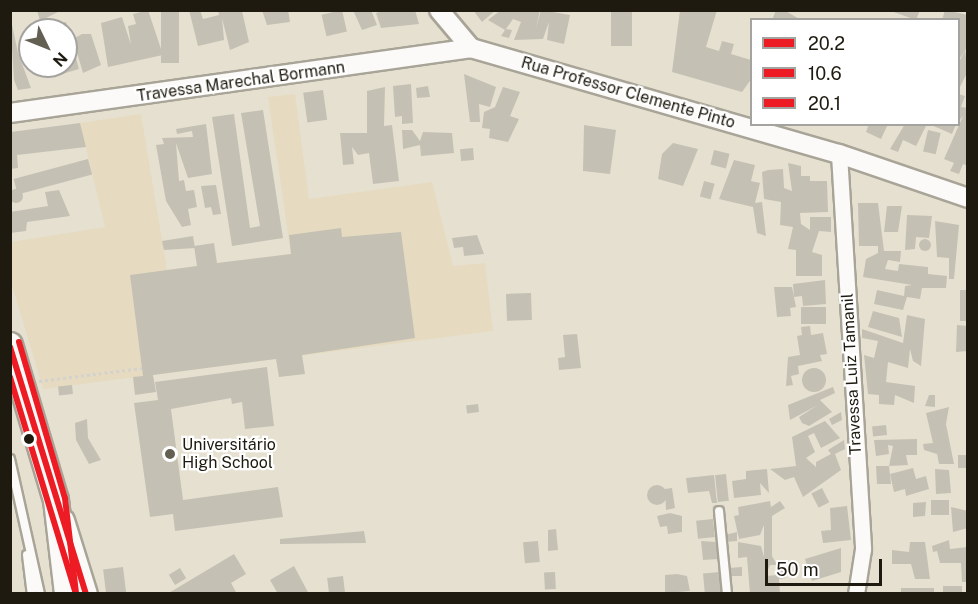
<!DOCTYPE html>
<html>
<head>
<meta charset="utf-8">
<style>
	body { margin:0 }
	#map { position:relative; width:978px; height:604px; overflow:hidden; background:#e6e0d0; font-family:"Public Sans",sans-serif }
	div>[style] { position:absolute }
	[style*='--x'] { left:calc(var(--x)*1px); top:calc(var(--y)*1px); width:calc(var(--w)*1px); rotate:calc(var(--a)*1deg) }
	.built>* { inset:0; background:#e6dbc0 }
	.building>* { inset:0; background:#c4c0b3; transform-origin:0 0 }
	.round { border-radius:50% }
	.path>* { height:3px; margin-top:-1.5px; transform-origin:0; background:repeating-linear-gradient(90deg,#d4d2cd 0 3px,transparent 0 6px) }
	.roads { filter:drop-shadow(2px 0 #a8a497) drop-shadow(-2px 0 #a8a497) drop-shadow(0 2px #a8a497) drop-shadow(0 -2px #a8a497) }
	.service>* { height:8px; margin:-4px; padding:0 4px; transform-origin:4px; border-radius:4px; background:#fbfaf8 }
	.minor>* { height:15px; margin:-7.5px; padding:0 7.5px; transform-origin:7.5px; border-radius:7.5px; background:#fbfaf8 }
	.tertiary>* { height:18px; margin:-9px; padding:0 9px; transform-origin:9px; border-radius:9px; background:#fbfaf8 }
	.secondary>* { height:21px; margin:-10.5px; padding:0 10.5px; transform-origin:10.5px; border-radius:10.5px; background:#fbfaf8 }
	.primary>* { height:24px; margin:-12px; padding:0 12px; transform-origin:12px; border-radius:12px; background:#fbfaf8 }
	.bus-1>* { height:6px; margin:-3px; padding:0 3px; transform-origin:3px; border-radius:3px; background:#ed1c24 }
	.bus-2>* { height:6px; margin:-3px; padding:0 3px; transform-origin:3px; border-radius:3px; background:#ed1c24 }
	.bus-3>* { height:6px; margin:-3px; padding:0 3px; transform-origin:3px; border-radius:3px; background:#ed1c24 }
	.dots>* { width:16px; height:16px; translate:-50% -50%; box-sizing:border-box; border:3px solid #fff; border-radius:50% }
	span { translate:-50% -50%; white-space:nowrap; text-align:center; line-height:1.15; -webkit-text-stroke:4.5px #fff; paint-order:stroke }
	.street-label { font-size:16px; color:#1e1a0f }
	.poi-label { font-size:16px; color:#1e1a0f }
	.left { translate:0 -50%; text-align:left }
	.frame { position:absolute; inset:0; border:12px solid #1e1a0f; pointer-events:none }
	.legend { position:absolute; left:750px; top:18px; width:210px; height:108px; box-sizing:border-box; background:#fff; border:2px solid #a5a39f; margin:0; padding:8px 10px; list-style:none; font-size:18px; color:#1e1a0f }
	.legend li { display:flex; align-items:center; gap:12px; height:30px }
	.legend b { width:30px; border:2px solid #a5a39f }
	.north { position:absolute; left:18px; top:18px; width:60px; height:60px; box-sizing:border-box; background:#fff; border:2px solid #a5a39f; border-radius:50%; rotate:133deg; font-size:16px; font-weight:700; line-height:24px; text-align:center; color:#1e1a0f }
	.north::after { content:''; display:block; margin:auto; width:21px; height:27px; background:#645f53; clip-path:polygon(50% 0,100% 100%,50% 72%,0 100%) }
	.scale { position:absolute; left:765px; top:559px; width:117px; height:27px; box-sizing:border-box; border:3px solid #1e1a0f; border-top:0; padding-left:8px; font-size:18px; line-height:21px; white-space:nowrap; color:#1e1a0f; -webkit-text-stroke:4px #fff; paint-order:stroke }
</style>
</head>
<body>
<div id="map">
	<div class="built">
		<div style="clip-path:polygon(295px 94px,309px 199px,432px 182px,453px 266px,485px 263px,493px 331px,43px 389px,11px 282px,11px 242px,105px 227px,80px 123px,141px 114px,167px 270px,291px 254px,268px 97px)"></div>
	</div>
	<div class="building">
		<div style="clip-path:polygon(37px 10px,60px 10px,60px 11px,40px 21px)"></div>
		<div style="clip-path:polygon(148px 10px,163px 55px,108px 67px,101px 23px,122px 17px,131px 45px,128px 26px,136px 24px,133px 14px)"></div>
		<div style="left:161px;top:10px;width:18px;height:53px"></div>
		<div style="clip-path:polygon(189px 10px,200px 10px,203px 19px,219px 15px,218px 10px,242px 11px,249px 42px,230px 50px,222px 18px,224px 40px,198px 46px)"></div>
		<div style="clip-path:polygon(262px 10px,288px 10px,290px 22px,267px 25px)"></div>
		<div style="left:342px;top:10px;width:22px;height:21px;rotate:77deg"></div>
		<div style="clip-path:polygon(353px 10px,371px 10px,377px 25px,362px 30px)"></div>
		<div style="clip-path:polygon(385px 10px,415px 10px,419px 24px,381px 28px,376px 13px)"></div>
		<div style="clip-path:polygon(473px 10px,496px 10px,482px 22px)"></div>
		<div style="clip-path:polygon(501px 10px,540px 10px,536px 28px,541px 10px,570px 15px,564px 44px,547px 40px,549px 22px,543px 39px,514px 40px,521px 22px,513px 19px,506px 29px,512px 30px,509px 38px,501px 36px,505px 30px,488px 20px)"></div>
		<div style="left:611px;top:10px;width:21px;height:36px"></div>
		<div style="clip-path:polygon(680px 10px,717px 10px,706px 47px,719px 51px,722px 41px,734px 44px,731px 54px,751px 60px,752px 78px,742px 92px,672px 72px)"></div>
		<div style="clip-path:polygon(776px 10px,784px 10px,801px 20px,772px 20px)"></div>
		<div style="clip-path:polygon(888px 10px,920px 10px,916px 20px)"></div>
		<div style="clip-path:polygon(945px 10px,968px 15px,968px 46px,958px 61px,958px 20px,942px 20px)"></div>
		<div style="clip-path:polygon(10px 15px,18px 53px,31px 88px,18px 90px,14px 80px)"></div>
		<div style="clip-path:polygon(66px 22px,79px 69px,55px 76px,53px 66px,66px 66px,66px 30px,45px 27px)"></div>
		<div style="clip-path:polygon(82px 34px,91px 34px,101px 65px,83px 73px,73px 39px)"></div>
		<div style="clip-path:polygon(965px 50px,968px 71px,959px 89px,958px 64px)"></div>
		<div style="clip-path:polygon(464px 74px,496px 87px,490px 107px,479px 104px,480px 122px,470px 122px)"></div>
		<div style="clip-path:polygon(411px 84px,413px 123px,402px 124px,402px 116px,395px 117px,393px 86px)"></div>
		<div style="clip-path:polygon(428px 86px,430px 97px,417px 98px,416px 88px)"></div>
		<div style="clip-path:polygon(385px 87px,384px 126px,392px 125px,399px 181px,373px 184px,369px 153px,358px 155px,352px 147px,354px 164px,343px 165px,340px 133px,367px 133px,367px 91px)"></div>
		<div style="clip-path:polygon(503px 87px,520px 92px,510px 116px,519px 119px,508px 142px,489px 138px,490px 129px,482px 128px,484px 112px,495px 107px)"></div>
		<div style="left:323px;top:90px;width:30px;height:20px;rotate:82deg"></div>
		<div style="clip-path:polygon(958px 94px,965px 96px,961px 107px,968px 108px,968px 166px,963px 164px,959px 174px,950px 171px,954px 163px,944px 159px,963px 116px,958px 122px)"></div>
		<div style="clip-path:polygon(263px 110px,283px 238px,232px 246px,212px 117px,234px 114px,250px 228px,260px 226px,241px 113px)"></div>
		<div style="clip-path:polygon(80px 123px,86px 147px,17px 155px,18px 168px,10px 169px,11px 132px)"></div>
		<div style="clip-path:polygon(206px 124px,212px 174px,188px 178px,176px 143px,179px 181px,184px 180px,186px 191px,194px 190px,197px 207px,188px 209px,191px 225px,182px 227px,166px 201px,156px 145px,164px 144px,162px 138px,193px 137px,192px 131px,177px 134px,176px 129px)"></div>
		<div style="clip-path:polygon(869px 124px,888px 124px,881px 139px,866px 132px)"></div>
		<div style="clip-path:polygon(905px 124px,927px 124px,916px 146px,903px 140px,898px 152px,890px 149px)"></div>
		<div style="clip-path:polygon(929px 124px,956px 124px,952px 134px)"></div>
		<div style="clip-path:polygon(584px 125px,616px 130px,610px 174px,583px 171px)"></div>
		<div style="clip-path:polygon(402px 130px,412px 130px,420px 141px,423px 132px,452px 133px,454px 153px,421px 156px,420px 145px,403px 149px)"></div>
		<div style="left:928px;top:130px;width:13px;height:22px;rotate:13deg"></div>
		<div style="clip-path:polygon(673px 143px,698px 149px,683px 186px,658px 179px,662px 154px)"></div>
		<div style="left:473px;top:148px;width:12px;height:13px;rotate:85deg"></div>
		<div style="left:714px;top:150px;width:16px;height:15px;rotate:14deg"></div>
		<div style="left:88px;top:159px;width:16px;height:77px;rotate:75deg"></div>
		<div style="clip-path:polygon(734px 160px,755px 165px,751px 181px,760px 183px,755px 203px,762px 202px,766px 236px,757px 233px,753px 207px,719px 199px)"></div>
		<div style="clip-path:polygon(788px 163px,801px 166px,801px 176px,810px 176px,810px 181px,827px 181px,828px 212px,800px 213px,801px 224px,810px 230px,810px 217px,831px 217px,831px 232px,819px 231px,812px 252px,822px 255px,822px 276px,796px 276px,796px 250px,788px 249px,793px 227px,780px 225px,781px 202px,764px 199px,762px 172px,768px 170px,783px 169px,784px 188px,792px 191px)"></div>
		<div style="left:704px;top:181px;width:11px;height:16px;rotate:15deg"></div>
		<div style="clip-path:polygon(216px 185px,221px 214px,213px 215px,211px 207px,205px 208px,201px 186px)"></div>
		<div class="round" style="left:9px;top:189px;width:14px;height:14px"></div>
		<div style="clip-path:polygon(59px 190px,70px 216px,27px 222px,26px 231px,10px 233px,10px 212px,48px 206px,45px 192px)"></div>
		<div style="clip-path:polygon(858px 203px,878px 203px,884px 251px,901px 251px,900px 262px,888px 260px,885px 269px,898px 271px,899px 264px,928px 267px,928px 274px,947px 276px,946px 288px,922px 288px,920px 299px,907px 297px,903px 310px,874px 304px,877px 290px,904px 296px,905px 286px,912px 285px,863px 277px,866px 259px,878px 253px,878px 246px,859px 246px)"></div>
		<div style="clip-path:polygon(887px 206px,902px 206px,898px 232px,884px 232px)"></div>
		<div style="clip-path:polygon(907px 215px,932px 216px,929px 238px,916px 237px,915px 249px,905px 250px)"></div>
		<div style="clip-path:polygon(935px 221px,959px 225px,954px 279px,949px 279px,949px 258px,937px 257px)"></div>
		<div style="clip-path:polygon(341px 228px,342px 237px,401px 232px,415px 338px,302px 355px,305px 374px,279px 377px,276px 359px,153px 375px,156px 392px,135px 395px,133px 377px,143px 376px,130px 275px,197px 266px,194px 246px,214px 243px,217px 263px,291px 254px,289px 235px)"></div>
		<div style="clip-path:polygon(477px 235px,484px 254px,464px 256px,463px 247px,454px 248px,452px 238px)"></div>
		<div style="clip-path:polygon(193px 236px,195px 248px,164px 250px,162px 241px)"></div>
		<div class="round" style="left:919px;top:239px;width:12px;height:12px"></div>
		<div style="clip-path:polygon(825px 280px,826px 304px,803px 306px,802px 296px,794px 297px,793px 284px)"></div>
		<div style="clip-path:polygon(774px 287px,792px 287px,796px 307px,790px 308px,791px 316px,777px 317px)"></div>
		<div style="left:960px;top:290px;width:8px;height:31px"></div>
		<div style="left:531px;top:293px;width:27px;height:25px;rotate:88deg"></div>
		<div style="left:826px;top:307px;width:17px;height:25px;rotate:90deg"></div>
		<div style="clip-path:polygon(873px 311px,899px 318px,902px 337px,868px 327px)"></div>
		<div style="clip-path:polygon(907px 315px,925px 319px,921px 366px,913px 361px,910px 349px,908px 368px,888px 362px,886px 382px,915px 386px,914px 403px,895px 395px,894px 405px,879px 404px,879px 395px,868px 394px,864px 355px,874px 358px,878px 341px,862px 338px,862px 329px,903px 343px)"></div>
		<div style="clip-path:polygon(957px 325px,968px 326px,968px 351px,956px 352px)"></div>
		<div style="clip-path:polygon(810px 326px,811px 335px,823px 333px,827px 354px,820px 355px,822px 361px,798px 366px,799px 374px,791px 376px,793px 385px,786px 386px,788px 357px,800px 355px,797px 336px,802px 335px,801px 327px)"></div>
		<div style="clip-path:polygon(577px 334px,581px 368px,559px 370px,558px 358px,565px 357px,563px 335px)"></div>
		<div style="clip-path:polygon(267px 367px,274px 426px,245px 429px,242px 402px,232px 404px,231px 398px,171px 409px,183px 500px,278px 487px,283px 517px,175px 531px,173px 514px,150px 517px,134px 403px,158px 400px,155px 382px)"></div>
		<div class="round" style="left:802px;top:368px;width:24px;height:24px"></div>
		<div style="left:72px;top:385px;width:9px;height:14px;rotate:84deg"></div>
		<div style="clip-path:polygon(833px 387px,835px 393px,820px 400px,832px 412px,809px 426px,802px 423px,799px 417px,818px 405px,790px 420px,788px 405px)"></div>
		<div style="clip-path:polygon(929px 395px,935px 395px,935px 407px,925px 406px)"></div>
		<div style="left:478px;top:404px;width:8px;height:12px;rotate:83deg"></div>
		<div style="clip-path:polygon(949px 407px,946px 424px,954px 464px,939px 464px,937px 454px,924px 450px,923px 444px,933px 443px,926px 413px)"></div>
		<div style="clip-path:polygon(841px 412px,842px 420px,832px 425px,829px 419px)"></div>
		<div style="clip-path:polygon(87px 419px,88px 438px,101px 460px,89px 464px,76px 440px,75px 423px)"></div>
		<div style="clip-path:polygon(825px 421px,840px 438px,821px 448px,814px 433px,808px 436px,815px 452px,806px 458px,816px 467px,816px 462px,831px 454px,828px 450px,844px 440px,845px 449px,835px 454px,841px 470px,803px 497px,794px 477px,785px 480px,770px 469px,796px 466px,792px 437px)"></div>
		<div style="left:886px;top:425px;width:10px;height:14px;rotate:84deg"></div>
		<div style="clip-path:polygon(917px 439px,917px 455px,906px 455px,908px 465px,889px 466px,891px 484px,877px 484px,876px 466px,889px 466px,893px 446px,888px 445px,889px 454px,876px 456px,874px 440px)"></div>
		<div style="left:958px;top:455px;width:10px;height:13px"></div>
		<div style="clip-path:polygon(913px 468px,916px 479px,926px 476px,929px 489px,906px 496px,905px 489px,894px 492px,890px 474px)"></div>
		<div style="clip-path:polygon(767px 469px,769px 493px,760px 483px,761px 495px,734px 498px,732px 481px,746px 479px,746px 471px)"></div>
		<div style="clip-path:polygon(935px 469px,949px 470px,951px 493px,936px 494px)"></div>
		<div style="left:726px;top:474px;width:27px;height:11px;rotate:84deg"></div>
		<div style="clip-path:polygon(714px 475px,717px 503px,712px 503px,709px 491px,688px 493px,686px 478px)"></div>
		<div class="round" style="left:647px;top:485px;width:20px;height:20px"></div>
		<div style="clip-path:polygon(672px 488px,675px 508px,666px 510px,665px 489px)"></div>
		<div style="left:822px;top:488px;width:16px;height:12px;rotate:63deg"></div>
		<div style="left:931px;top:500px;width:18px;height:15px"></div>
		<div style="clip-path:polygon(770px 501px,771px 507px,780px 501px,785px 508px,772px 516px,772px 556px,777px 565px,770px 565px,765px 576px,779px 575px,778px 567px,785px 566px,786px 578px,779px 579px,780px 594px,750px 594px,747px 557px,738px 558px,738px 542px,761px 546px,764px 557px,764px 525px,760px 535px,739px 539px,734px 516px,739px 515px,738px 507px)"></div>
		<div style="clip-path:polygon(926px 502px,925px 516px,913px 517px,913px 503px)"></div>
		<div style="clip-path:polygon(847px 506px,851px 540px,823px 543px,821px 531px,831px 530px,830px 508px)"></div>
		<div style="clip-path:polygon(951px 507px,968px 511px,968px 528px,953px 532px)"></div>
		<div style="clip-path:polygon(670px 513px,682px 516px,682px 532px,668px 534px,667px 526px,660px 527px,657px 516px)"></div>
		<div style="left:713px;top:519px;width:18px;height:17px;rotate:84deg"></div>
		<div style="clip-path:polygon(556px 529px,558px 550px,548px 551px,548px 530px)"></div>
		<div style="clip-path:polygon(364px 531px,366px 543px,280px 544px,280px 539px)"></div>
		<div style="clip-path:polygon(737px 532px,737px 541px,725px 542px,725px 535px)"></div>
		<div style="clip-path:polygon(949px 540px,950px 549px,968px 547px,968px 582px,962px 582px,961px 563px,940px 563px,937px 551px,933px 552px,932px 546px)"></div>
		<div style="left:538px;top:541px;width:21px;height:15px;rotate:85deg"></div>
		<div style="clip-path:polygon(701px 541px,716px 542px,718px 559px,703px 560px)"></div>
		<div style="clip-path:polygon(910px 542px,925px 542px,930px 579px,915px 579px,911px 564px,892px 564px,892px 550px,909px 552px)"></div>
		<div style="clip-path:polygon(841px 548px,841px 572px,812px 581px,805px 559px)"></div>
		<div style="clip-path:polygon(234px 554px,246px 574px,231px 583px,237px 594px,167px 594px)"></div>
		<div style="clip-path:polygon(294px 566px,309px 594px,278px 594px,270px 580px)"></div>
		<div style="left:123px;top:567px;width:26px;height:20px;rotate:83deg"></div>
		<div style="clip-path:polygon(742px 567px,742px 576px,730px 576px,729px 568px)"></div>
		<div style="left:180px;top:568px;width:12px;height:13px;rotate:59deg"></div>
		<div style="left:555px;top:572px;width:17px;height:11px;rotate:87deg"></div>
		<div style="left:720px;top:572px;width:22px;height:17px;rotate:85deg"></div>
		<div style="clip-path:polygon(677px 574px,687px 576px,690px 591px,665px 593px,665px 575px)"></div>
		<div style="left:343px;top:576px;width:16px;height:16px;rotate:83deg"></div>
		<div style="left:943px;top:586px;width:19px;height:8px"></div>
		<div style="left:901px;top:588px;width:33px;height:6px"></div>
	</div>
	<div class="path">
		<div style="--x:39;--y:381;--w:104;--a:-7.2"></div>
	</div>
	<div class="roads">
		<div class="service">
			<div style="--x:10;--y:459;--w:138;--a:77.5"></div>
			<div style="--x:719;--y:511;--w:83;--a:84.5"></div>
			<div style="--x:27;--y:555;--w:39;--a:83"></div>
		</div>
		<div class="minor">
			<div style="--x:839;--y:154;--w:396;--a:86.5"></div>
			<div style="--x:863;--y:549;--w:46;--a:98.8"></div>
		</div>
		<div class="tertiary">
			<div style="--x:439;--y:10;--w:50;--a:49.9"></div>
			<div style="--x:471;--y:48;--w:383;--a:16.1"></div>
			<div style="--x:839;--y:154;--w:136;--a:18.8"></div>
			<div style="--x:10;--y:113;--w:466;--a:-8"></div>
		</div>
		<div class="secondary">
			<div style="--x:63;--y:520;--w:77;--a:72.7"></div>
		</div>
		<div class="primary">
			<div style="--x:10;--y:345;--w:162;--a:73.5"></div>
			<div style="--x:56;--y:500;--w:95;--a:83.3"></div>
		</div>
	</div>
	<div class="bus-1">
		<div style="--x:10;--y:347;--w:258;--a:72.9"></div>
	</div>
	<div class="bus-2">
		<div style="--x:10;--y:377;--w:227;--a:73.1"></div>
	</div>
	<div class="bus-3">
		<div style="--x:19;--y:342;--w:163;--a:73.6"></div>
		<div style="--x:65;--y:498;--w:96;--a:83.4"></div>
	</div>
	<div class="dots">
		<div style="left:29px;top:439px;background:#1e1a0f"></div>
		<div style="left:170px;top:454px;background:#645f53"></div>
	</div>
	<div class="street-label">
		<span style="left:241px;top:82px;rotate:-8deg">Travessa Marechal Bormann</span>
		<span style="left:628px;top:93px;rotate:16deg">Rua Professor Clemente Pinto</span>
		<span style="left:852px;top:374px;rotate:-93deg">Travessa Luiz Tamanil</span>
	</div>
	<div class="poi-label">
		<span class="left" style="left:182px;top:454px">Universitário<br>High School</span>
	</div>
	<div class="frame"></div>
	<ul class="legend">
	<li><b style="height:8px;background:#ed1c24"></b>20.2</li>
	<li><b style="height:8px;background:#ed1c24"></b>10.6</li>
	<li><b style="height:8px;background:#ed1c24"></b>20.1</li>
	</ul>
	<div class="north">N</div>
	<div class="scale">50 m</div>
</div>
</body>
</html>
